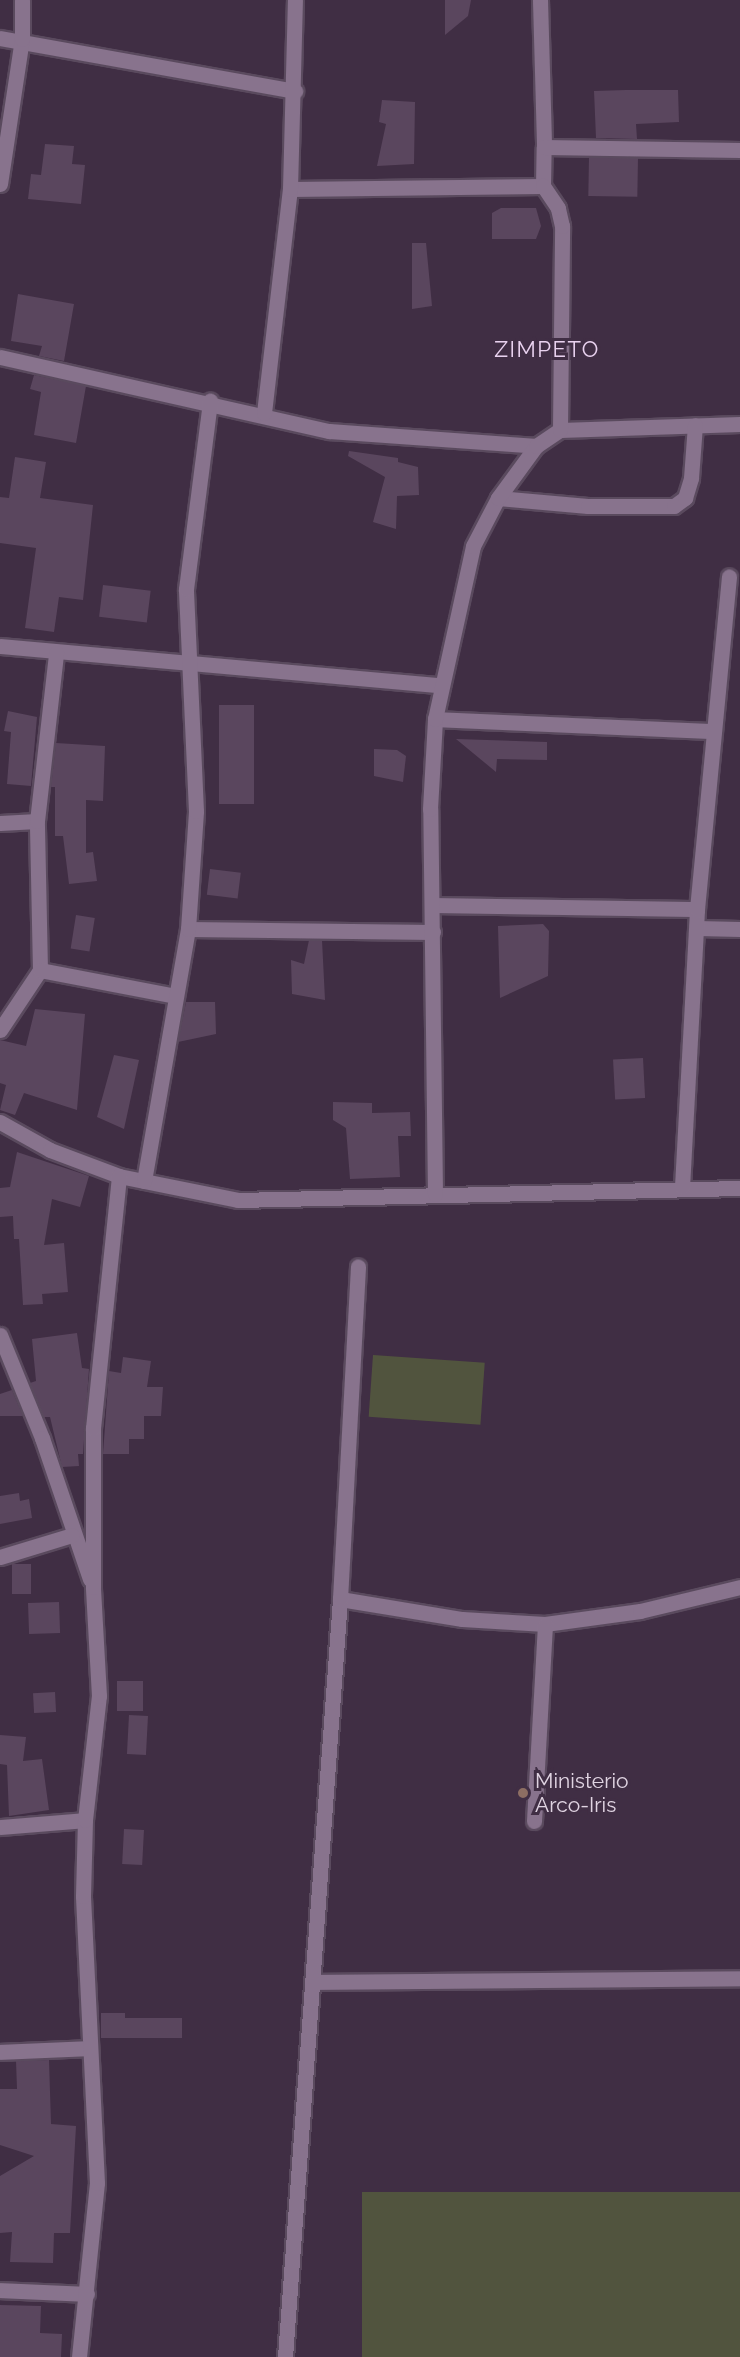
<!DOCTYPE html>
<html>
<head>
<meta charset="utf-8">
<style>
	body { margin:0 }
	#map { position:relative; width:740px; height:2357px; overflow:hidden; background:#402e44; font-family:Raleway,sans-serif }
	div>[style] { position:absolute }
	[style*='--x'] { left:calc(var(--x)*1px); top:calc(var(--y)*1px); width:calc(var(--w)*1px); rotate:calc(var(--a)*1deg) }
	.green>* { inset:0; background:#51543e; transform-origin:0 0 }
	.building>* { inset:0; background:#5a465e; transform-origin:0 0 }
	.roads { filter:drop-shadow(2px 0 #5a4a5e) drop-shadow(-2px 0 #5a4a5e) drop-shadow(0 2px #5a4a5e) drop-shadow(0 -2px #5a4a5e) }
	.street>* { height:15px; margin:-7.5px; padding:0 7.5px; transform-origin:7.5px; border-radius:7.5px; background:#88738d }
	.dots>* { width:16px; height:16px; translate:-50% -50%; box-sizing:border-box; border:3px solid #402e44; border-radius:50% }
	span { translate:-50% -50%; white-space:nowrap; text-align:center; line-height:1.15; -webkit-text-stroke:6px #402e44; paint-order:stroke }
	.poi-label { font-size:21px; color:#e0d4e2 }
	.left { translate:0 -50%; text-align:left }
	.neighbourhood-label { font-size:22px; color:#e9d2ef; letter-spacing:1.5px }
</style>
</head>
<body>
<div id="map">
	<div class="green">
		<div style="left:373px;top:1355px;width:112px;height:62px;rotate:4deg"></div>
		<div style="left:362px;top:2192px;width:378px;height:165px"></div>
	</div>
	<div class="building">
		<div style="clip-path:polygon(445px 0,471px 0,468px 16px,445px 35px)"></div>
		<div style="clip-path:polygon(626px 90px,678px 90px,679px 122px,636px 124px,637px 139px,596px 138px,594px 91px)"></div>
		<div style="clip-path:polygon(382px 100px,415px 102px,414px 164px,377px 166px,386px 124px,379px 122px)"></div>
		<div style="clip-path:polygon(45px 144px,74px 146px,72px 164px,85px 165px,81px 204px,28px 199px,31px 174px,41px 175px)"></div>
		<div style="left:589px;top:157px;width:49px;height:39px;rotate:1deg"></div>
		<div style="clip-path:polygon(501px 208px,536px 208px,541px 226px,536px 239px,492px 239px,492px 213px)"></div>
		<div style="clip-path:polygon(412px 243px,426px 243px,432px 306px,412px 309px)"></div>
		<div style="clip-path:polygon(18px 294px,74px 304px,64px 361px,39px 356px,42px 346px,11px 341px)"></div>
		<div style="clip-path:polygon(34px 375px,86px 386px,76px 443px,34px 435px,41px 392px,30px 389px)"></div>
		<div style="clip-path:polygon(349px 451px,398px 458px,398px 462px,418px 467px,419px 495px,397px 496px,396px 529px,373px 522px,385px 477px,348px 456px)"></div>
		<div style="clip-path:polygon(15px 457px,46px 462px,40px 498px,93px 505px,83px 600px,59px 597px,54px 632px,25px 628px,36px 548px,0 543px,0 497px,9px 498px)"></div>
		<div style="left:103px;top:585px;width:48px;height:32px;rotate:7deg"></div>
		<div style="left:219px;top:705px;width:35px;height:99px"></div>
		<div style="clip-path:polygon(8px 711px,37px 717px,31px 786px,7px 784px,11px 732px,4px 731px)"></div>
		<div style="clip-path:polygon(456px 739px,547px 742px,547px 760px,497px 759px,496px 772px)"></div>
		<div style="clip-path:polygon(56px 743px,105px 746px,103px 801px,86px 800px,86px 853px,93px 852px,97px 881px,69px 884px,63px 836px,55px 836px,55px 787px,51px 787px)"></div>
		<div style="clip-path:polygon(374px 749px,397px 750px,406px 756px,403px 782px,374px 776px)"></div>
		<div style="left:210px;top:869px;width:31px;height:26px;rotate:7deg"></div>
		<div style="left:76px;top:915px;width:19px;height:34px;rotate:9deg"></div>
		<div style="clip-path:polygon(543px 924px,549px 931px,548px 976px,500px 998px,498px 926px)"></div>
		<div style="clip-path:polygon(309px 940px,322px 940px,325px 1000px,292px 994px,291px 960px,304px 964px)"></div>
		<div style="clip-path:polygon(186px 1002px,215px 1002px,216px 1034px,178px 1042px)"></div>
		<div style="clip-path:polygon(35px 1009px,85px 1014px,77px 1110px,24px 1093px,15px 1115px,0 1110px,6px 1085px,0 1083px,0 1040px,26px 1046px)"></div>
		<div style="clip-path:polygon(114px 1055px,139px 1060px,124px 1129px,97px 1117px)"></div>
		<div style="left:643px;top:1058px;width:40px;height:30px;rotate:87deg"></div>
		<div style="clip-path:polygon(333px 1102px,372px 1103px,372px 1113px,410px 1112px,411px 1136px,398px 1136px,400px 1177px,350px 1179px,346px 1128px,333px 1120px)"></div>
		<div style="clip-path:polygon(17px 1152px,89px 1176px,80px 1207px,52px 1199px,44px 1245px,64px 1243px,68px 1292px,42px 1294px,43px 1304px,23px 1305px,19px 1239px,14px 1239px,13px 1216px,0 1217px,0 1188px,10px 1187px)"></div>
		<div style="clip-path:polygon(77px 1333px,82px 1368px,89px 1369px,83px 1454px,78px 1454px,79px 1466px,62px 1467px,50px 1417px,44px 1417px,30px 1383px,36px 1381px,32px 1339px)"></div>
		<div style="clip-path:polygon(123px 1357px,151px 1361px,147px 1387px,163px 1387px,161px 1416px,144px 1416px,144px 1439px,129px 1439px,129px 1454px,103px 1454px,109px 1371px,121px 1373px)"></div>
		<div style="clip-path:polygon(12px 1390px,23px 1416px,0 1416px,0 1394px)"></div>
		<div style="clip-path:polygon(19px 1493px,20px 1501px,29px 1499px,32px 1518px,0 1524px,0 1496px)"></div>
		<div style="left:12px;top:1564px;width:19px;height:30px"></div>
		<div style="left:59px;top:1602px;width:31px;height:31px;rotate:88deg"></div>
		<div style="left:117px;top:1681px;width:26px;height:30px"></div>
		<div style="left:55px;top:1692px;width:20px;height:22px;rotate:87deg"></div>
		<div style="left:129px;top:1715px;width:19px;height:39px;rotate:3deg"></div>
		<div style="clip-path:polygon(0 1735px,26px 1737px,23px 1761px,42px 1759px,49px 1810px,9px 1816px,7px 1765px,0 1764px)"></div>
		<div style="left:124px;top:1829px;width:20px;height:35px;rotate:3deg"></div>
		<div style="clip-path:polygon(101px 2013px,125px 2013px,125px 2018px,182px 2018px,182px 2038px,101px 2038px)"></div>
		<div style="clip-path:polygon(49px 2060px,51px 2124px,76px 2126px,70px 2233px,54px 2233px,53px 2263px,10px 2262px,12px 2232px,0 2233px,0 2176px,34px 2156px,0 2145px,0 2089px,17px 2089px,16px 2061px)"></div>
		<div style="clip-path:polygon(0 2305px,41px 2306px,40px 2333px,62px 2334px,61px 2357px,0 2357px)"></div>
	</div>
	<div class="roads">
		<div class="street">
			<div style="--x:540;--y:0;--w:147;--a:88.4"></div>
			<div style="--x:0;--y:38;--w:300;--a:10.2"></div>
			<div style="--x:0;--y:184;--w:147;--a:-81.4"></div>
			<div style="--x:22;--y:39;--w:39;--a:-90"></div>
			<div style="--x:290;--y:189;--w:253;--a:-0.7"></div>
			<div style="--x:543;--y:186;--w:39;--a:-89"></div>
			<div style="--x:544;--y:147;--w:196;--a:0.9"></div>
			<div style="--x:0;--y:357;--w:337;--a:12.7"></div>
			<div style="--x:329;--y:431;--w:208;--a:4.1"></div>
			<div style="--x:264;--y:413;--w:226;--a:-83.4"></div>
			<div style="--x:290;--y:189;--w:189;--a:-88.5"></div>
			<div style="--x:560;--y:430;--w:180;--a:-1.9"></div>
			<div style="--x:498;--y:498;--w:90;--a:5.1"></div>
			<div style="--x:588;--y:506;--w:86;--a:0"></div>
			<div style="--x:674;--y:506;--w:14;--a:-36"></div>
			<div style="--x:685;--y:498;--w:21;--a:-73"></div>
			<div style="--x:691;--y:478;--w:53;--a:-85.7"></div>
			<div style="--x:0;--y:646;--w:442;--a:5.1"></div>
			<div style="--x:435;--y:719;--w:279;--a:2.5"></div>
			<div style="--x:0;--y:823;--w:37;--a:-3"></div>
			<div style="--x:432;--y:905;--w:265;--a:0.9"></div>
			<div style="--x:697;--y:928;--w:43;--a:1.3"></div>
			<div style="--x:188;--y:929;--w:245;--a:0.7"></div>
			<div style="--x:40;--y:970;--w:149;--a:-91.2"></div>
			<div style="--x:37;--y:821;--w:169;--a:-83.5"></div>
			<div style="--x:0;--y:1030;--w:72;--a:-56.3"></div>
			<div style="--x:40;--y:970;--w:138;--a:10.8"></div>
			<div style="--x:0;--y:1122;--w:57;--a:29.2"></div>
			<div style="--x:50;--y:1150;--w:74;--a:20.6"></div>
			<div style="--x:119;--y:1176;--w:121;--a:11.4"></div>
			<div style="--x:238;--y:1200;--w:502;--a:-1.37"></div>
			<div style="--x:144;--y:1181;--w:256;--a:-80.1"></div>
			<div style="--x:188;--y:929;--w:118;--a:-86.1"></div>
			<div style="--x:196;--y:811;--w:222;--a:-92.6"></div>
			<div style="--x:186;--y:589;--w:190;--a:-82.7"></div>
			<div style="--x:682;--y:1187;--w:278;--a:-86.9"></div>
			<div style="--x:697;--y:909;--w:334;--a:-84.5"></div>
			<div style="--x:435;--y:1194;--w:385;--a:-90.7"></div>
			<div style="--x:430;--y:809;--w:90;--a:-86.8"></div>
			<div style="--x:435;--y:719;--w:177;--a:-77.6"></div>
			<div style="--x:473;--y:546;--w:54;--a:-62.5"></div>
			<div style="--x:498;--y:498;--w:64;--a:-53.8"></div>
			<div style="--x:536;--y:446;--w:29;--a:-34"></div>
			<div style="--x:560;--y:430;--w:204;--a:-89.4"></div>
			<div style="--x:562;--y:226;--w:18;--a:-103"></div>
			<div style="--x:558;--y:208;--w:27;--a:-124"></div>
			<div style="--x:0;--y:1335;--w:111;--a:67.8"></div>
			<div style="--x:42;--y:1438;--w:149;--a:71.2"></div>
			<div style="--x:0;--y:1557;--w:75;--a:-17"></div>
			<div style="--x:340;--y:1599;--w:124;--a:9.3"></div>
			<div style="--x:462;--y:1619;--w:83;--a:3.4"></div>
			<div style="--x:545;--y:1624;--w:96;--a:-7.8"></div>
			<div style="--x:640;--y:1611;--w:103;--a:-13.5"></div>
			<div style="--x:534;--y:1821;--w:197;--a:-86.8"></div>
			<div style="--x:0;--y:1827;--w:85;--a:-4.7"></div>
			<div style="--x:313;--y:1982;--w:427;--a:-0.5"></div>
			<div style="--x:0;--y:2052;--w:90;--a:-2.5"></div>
			<div style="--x:0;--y:2290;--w:87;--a:2.6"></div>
			<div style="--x:79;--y:2357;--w:175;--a:-84.1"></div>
			<div style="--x:97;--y:2183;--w:287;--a:-92.8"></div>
			<div style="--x:83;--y:1896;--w:76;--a:-88.5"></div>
			<div style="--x:85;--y:1820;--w:125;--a:-83.6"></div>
			<div style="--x:99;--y:1696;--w:109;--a:-93.2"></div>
			<div style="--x:93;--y:1587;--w:159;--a:-90"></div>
			<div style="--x:93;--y:1428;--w:253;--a:-84.1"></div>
			<div style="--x:285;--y:2357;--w:760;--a:-85.85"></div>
			<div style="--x:340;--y:1599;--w:333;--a:-86.9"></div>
		</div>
	</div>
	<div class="dots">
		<div style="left:523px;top:1793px;background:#8d6e63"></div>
	</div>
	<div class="poi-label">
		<span class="left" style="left:535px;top:1793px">Ministerio<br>Arco-Iris</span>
	</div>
	<div class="neighbourhood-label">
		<span style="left:547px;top:350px">ZIMPETO</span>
	</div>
</div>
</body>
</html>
